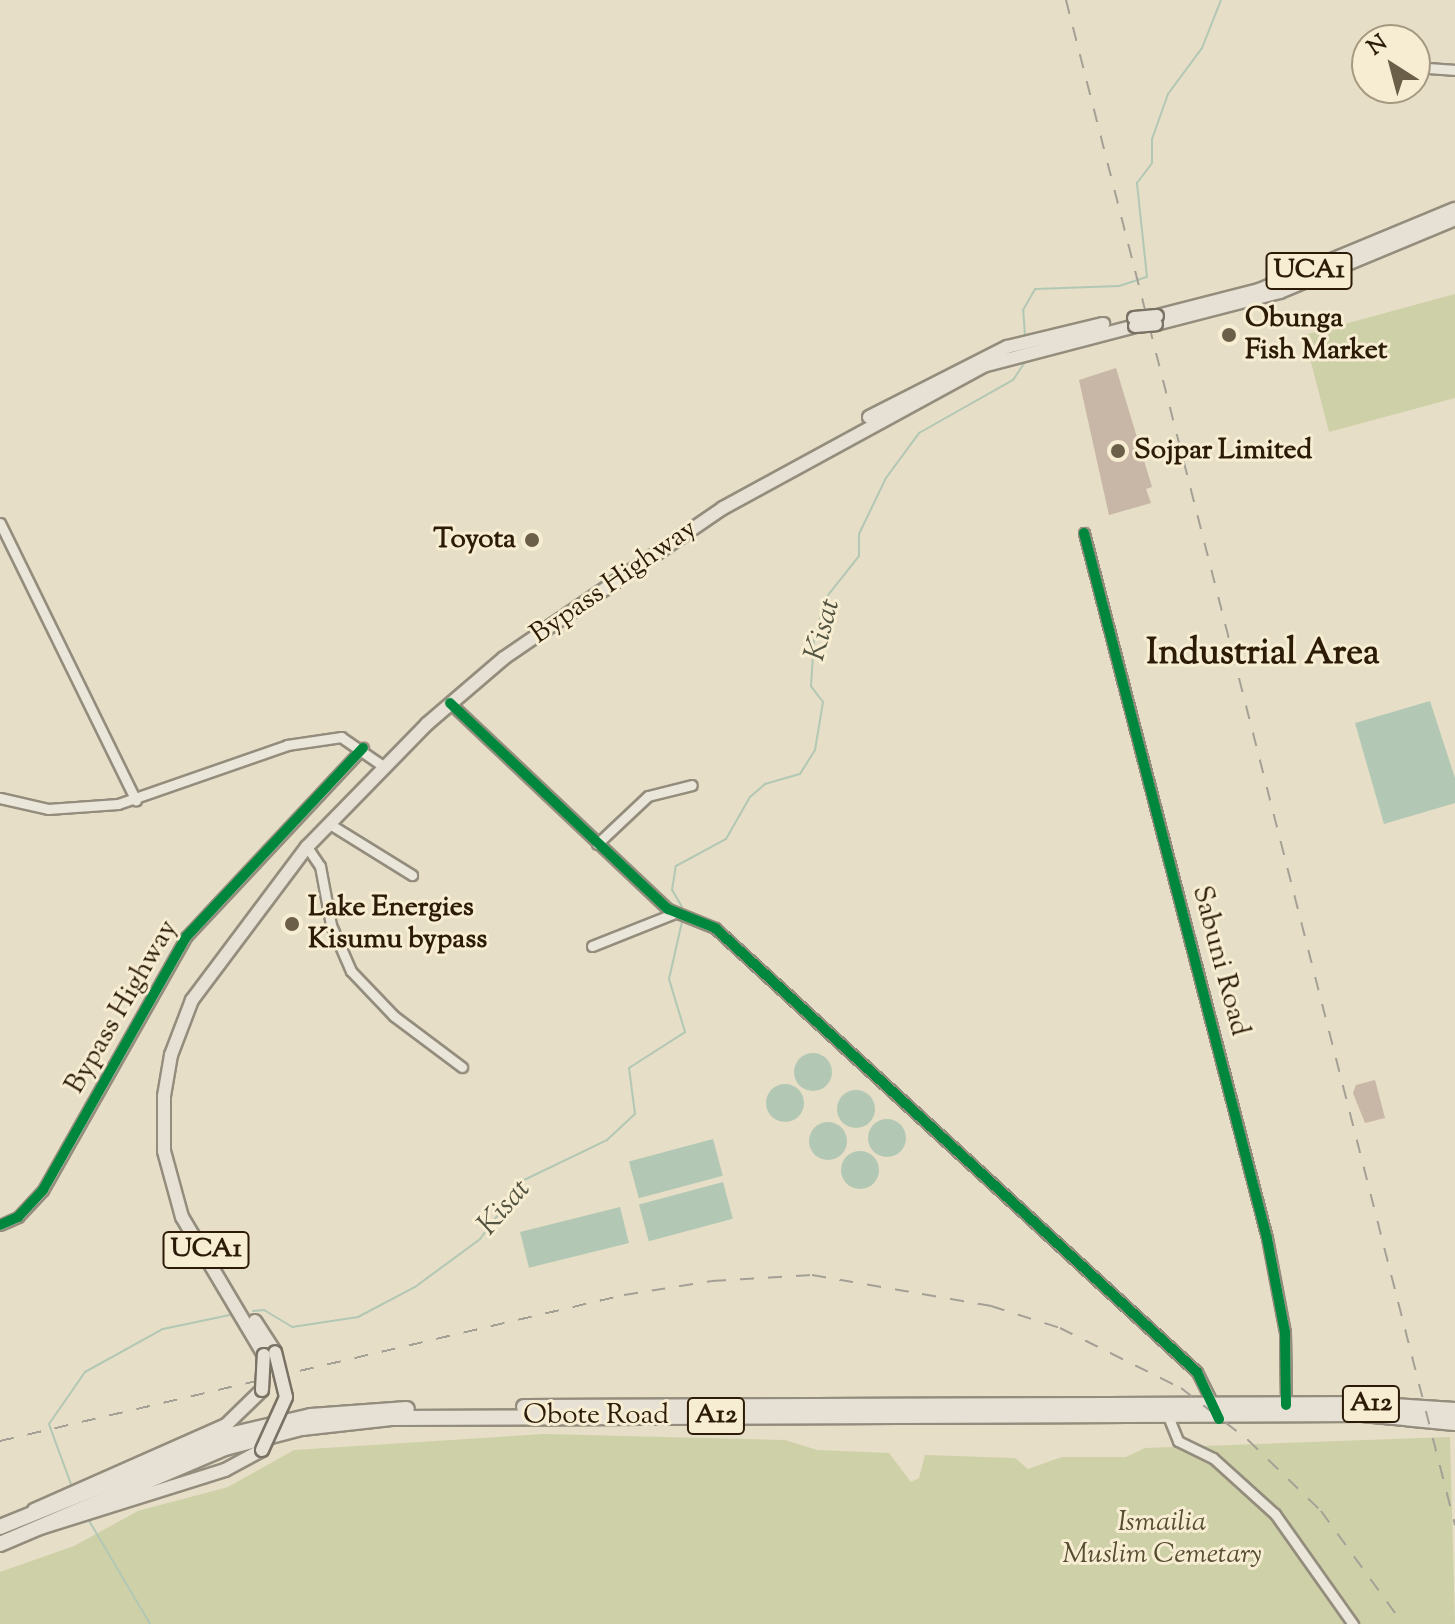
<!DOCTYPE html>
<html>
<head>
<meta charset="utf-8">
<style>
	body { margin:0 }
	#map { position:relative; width:1455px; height:1624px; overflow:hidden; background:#e6dec6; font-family:"Sorts Mill Goudy",serif }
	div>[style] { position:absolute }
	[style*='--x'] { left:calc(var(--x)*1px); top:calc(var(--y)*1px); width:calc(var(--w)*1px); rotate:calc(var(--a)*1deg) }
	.green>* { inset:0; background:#ced0a8 }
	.water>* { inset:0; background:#b2c8b4; transform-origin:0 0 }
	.round { border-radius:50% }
	.stream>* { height:2px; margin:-1px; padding:0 1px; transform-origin:1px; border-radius:1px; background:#b2c8b4 }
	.building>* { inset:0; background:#c8b6a6 }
	.roads { filter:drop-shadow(2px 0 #948d7d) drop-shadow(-2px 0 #948d7d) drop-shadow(0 2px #948d7d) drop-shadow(0 -2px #948d7d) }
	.minor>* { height:9px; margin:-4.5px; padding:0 4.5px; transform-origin:4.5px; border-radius:4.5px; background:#eae6da }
	.major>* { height:12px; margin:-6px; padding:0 6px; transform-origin:6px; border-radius:6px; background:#e6e1d4 }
	.highway>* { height:14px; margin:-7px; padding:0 7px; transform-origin:7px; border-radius:7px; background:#e6e1d4 }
	.rail>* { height:2px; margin-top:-1px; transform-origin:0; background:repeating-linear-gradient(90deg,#a5a096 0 14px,transparent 0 28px) }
	.bridges { filter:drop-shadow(2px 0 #797264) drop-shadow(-2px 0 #797264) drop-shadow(0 2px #797264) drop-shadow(0 -2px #797264) }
	.major-bridge>* { height:12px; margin:-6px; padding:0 6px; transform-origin:6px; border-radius:6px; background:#e6e1d4 }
	.cycleway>* { height:10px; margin:-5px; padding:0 5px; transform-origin:5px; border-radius:5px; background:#00873e }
	.dots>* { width:22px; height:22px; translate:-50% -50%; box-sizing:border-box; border:4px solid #f7edd2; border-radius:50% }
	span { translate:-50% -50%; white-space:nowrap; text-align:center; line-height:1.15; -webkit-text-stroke:6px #f7edd2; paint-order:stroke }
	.shield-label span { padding:2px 6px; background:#f7edd2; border:2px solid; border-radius:6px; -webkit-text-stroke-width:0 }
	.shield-label { font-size:26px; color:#2b1b07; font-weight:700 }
	.poi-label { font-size:28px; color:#2b1b07; font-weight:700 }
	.left { translate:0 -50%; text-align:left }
	.right { translate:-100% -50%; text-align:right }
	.street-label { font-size:28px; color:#2b1b07 }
	.park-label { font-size:28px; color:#564e30; font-style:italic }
	.water-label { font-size:30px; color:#535441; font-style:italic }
	.district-label { font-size:36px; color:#2b1b07; font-weight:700 }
	.north { position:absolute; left:1351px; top:24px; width:80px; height:80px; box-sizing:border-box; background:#f7edd2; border:2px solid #a59981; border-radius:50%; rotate:324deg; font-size:22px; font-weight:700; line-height:32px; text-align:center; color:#2b1b07 }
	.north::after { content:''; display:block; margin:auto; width:28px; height:36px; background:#6c5f4a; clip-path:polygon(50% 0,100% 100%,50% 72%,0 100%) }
</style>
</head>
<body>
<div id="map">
	<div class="green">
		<div style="clip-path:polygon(1455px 294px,1455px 398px,1329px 432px,1304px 335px)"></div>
		<div style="clip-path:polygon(544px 1434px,785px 1440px,817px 1450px,889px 1453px,911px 1482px,919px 1478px,925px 1455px,1015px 1458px,1028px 1469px,1062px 1457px,1126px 1457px,1145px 1448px,1450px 1437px,1455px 1624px,0 1624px,0 1572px,74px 1546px,138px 1511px,228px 1487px,294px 1450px)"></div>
	</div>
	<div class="water">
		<div style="clip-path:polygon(1430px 701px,1455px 778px,1455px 803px,1384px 824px,1355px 723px)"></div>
		<div class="round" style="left:794px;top:1053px;width:38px;height:38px"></div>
		<div class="round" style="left:766px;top:1084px;width:38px;height:38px"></div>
		<div class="round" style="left:837px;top:1090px;width:38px;height:38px"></div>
		<div class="round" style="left:868px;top:1119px;width:38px;height:38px"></div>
		<div class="round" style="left:809px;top:1122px;width:38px;height:38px"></div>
		<div style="left:713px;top:1139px;width:38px;height:87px;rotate:75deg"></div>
		<div class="round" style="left:841px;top:1151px;width:38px;height:38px"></div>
		<div style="left:723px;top:1182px;width:38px;height:87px;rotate:75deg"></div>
		<div style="left:620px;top:1207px;width:37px;height:103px;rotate:76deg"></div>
	</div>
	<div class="stream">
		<div style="--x:1025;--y:336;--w:26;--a:-94"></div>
		<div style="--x:1023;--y:310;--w:24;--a:-60"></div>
		<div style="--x:1035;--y:289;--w:84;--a:-2"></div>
		<div style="--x:1119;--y:286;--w:29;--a:-18"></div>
		<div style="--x:1147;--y:277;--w:95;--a:-96.1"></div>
		<div style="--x:1137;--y:183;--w:25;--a:-53"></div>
		<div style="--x:1152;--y:163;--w:24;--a:-90"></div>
		<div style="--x:1152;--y:139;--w:48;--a:-70.4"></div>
		<div style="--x:1168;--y:94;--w:57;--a:-53.5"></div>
		<div style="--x:1202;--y:48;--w:52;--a:-68.4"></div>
		<div style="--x:682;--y:907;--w:20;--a:-120"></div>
		<div style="--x:672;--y:890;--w:24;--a:-81"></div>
		<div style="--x:676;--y:866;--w:57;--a:-28.4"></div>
		<div style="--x:726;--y:839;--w:48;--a:-60.3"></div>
		<div style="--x:750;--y:797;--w:20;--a:-41"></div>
		<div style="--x:765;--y:784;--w:36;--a:-16"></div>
		<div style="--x:800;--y:774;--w:28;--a:-58"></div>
		<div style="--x:815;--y:750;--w:49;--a:-80.5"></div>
		<div style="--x:823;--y:702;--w:20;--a:-127"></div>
		<div style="--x:811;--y:686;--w:46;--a:-86.3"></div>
		<div style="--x:814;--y:640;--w:42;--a:-75"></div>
		<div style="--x:825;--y:599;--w:55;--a:-51.7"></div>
		<div style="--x:859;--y:556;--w:22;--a:-90"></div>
		<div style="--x:859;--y:534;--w:62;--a:-64.3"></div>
		<div style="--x:886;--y:478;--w:56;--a:-53.7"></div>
		<div style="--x:919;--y:433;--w:108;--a:-29.4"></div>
		<div style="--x:1013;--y:380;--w:25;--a:-56"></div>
		<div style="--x:253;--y:1311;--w:11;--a:-5"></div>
		<div style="--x:264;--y:1310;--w:33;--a:31"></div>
		<div style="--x:292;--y:1327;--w:67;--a:-8.6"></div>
		<div style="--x:358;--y:1317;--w:64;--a:-27.8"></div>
		<div style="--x:415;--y:1287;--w:81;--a:-36.4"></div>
		<div style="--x:480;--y:1239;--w:74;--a:-53.3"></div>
		<div style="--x:524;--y:1180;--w:92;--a:-25.7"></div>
		<div style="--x:607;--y:1140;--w:38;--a:-43"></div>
		<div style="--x:635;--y:1114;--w:46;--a:-97.4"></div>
		<div style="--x:629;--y:1068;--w:67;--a:-32.7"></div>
		<div style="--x:685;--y:1032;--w:55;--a:-106.8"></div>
		<div style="--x:669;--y:979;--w:58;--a:-77.2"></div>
		<div style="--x:72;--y:1487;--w:67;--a:-110.1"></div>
		<div style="--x:49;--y:1424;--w:63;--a:-55.3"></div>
		<div style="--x:85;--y:1372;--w:89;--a:-28.9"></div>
		<div style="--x:163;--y:1329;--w:73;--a:-11.9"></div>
		<div style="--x:88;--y:1519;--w:122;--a:59.4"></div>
	</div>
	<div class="building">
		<div style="clip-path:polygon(1116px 368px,1152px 487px,1146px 489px,1151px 503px,1109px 515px,1079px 380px)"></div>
		<div style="clip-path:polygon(1375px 1080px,1385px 1118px,1365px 1123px,1353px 1093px,1356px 1085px)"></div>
	</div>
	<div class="roads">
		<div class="minor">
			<div style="--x:1415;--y:67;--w:40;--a:4.3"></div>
			<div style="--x:0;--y:523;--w:309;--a:63.9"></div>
			<div style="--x:1084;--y:533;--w:728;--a:75.45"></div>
			<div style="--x:1267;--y:1238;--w:96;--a:79.2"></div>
			<div style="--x:1285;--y:1332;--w:73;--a:89.2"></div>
			<div style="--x:450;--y:703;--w:300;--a:43.4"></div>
			<div style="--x:668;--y:909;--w:51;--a:22"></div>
			<div style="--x:715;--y:928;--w:655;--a:42.65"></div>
			<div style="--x:1197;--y:1372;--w:40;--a:63.4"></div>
			<div style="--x:0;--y:798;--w:49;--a:12.9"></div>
			<div style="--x:48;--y:809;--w:70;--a:-4.1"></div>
			<div style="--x:118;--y:804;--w:179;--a:-19.2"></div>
			<div style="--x:287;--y:745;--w:55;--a:-8.4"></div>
			<div style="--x:341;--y:737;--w:51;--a:34.6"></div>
			<div style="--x:328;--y:823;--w:99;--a:31.8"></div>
			<div style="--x:597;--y:844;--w:70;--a:-43.3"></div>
			<div style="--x:648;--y:796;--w:45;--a:-14"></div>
			<div style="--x:307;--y:847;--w:23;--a:56"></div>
			<div style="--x:320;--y:866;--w:60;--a:79.4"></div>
			<div style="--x:331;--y:925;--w:50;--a:66.5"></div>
			<div style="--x:351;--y:971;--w:62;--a:46.3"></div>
			<div style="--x:394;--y:1016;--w:85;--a:36.9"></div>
			<div style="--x:592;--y:946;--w:89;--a:-21.7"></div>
			<div style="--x:0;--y:1225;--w:20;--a:-24"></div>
			<div style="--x:18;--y:1217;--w:37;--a:-47"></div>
			<div style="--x:43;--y:1190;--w:291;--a:-60.5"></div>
			<div style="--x:186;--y:937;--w:259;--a:-46.9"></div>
			<div style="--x:1168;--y:1416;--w:27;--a:68"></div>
			<div style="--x:1178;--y:1441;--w:39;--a:26"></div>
			<div style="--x:1213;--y:1458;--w:84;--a:42.1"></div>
			<div style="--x:1275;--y:1514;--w:135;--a:54.7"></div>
		</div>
		<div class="major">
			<div style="--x:1157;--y:316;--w:105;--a:-14.3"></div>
			<div style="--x:1259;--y:290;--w:212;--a:-22.5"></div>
			<div style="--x:1156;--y:324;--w:128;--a:-14.5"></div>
			<div style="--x:1280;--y:292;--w:190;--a:-22.6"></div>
			<div style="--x:869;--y:417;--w:155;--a:-26.9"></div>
			<div style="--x:1007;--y:347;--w:99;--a:-13.5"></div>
			<div style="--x:255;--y:1321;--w:37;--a:57"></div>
			<div style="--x:264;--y:1355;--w:161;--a:-120.7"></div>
			<div style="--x:182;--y:1217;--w:68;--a:-105.3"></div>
			<div style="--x:164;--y:1151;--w:55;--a:-90"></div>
			<div style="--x:164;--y:1096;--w:42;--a:-80.3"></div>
			<div style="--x:171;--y:1055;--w:59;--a:-69.1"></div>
			<div style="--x:192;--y:1000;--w:191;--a:-53.1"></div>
			<div style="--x:307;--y:847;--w:172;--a:-45.7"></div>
			<div style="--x:427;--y:724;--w:101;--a:-40.6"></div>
			<div style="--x:504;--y:658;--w:265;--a:-34.4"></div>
			<div style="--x:723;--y:508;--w:296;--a:-28.6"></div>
			<div style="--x:983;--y:366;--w:157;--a:-14.7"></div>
			<div style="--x:34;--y:1510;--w:210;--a:-23.9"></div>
			<div style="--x:226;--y:1425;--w:50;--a:-44.2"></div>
			<div style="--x:37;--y:1529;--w:197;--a:-17.4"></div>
			<div style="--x:225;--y:1470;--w:42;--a:-28.4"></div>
		</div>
		<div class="highway">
			<div style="--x:524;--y:1407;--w:839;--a:-0.2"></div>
			<div style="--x:1363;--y:1404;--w:92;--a:3.7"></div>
			<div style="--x:0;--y:1527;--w:243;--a:-22"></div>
			<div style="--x:225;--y:1436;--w:88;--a:-13.1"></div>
			<div style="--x:311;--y:1416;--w:96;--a:-4.2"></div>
			<div style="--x:0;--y:1544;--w:245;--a:-23.1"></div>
			<div style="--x:225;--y:1448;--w:80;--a:-14.6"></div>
			<div style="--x:302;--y:1428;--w:92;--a:-6.3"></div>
			<div style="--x:393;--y:1418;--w:969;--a:-0.24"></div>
			<div style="--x:1362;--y:1414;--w:93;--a:5.5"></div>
		</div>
	</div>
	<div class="rail">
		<div style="--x:1066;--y:0;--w:1574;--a:75.69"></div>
		<div style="--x:0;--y:1441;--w:641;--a:-13.17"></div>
		<div style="--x:624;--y:1295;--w:89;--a:-9"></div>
		<div style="--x:712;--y:1281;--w:100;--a:-3.4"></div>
		<div style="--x:812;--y:1275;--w:182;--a:9.8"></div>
		<div style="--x:991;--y:1306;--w:72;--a:17.7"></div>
		<div style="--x:1060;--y:1328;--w:135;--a:26.4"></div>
		<div style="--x:1181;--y:1388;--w:85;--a:37.8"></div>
		<div style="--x:1248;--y:1440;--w:102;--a:44.2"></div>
		<div style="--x:1321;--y:1511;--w:140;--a:54"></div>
	</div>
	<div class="bridges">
		<div class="major-bridge">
			<div style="--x:1134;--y:318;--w:23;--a:-5"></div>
			<div style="--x:1135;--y:326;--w:21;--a:-5"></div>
			<div style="--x:262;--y:1390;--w:35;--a:-87"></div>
			<div style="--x:262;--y:1450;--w:58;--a:-65.6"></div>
			<div style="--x:286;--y:1397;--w:46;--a:-103.7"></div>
		</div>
	</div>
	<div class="cycleway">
		<div style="--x:1084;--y:533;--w:728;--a:75.45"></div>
		<div style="--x:1267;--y:1238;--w:96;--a:79.2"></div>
		<div style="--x:1285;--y:1332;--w:73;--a:89.2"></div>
		<div style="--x:450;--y:703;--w:300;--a:43.4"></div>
		<div style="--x:668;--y:909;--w:51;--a:22"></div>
		<div style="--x:715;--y:928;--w:655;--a:42.65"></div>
		<div style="--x:1197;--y:1372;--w:52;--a:64.9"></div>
		<div style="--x:0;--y:1225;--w:20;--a:-24"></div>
		<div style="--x:18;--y:1217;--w:37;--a:-47"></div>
		<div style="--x:43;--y:1190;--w:291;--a:-60.5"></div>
		<div style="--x:186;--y:937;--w:259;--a:-46.9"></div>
	</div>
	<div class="dots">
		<div style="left:1229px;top:335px;background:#6c5f4a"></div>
		<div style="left:1118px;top:451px;background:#6c5f4a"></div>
		<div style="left:532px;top:540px;background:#6c5f4a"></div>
		<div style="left:292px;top:924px;background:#6c5f4a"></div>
	</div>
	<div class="shield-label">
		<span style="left:1309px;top:271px">UCA1</span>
		<span style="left:206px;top:1250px">UCA1</span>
		<span style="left:1371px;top:1404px">A12</span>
		<span style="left:716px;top:1416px">A12</span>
	</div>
	<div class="poi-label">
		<span class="left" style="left:1245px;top:335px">Obunga<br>Fish Market</span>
		<span class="left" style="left:1134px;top:451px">Sojpar Limited</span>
		<span class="right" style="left:516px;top:540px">Toyota</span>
		<span class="left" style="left:308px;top:924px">Lake Energies<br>Kisumu bypass</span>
	</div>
	<div class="street-label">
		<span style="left:614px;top:582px;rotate:-35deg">Bypass Highway</span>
		<span style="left:1220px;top:961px;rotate:75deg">Sabuni Road</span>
		<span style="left:122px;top:1007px;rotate:-60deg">Bypass Highway</span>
		<span style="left:596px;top:1416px">Obote Road</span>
	</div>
	<div class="park-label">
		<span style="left:1162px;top:1539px">Ismailia<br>Muslim Cemetary</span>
	</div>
	<div class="water-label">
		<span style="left:824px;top:630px;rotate:-75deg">Kisat</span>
		<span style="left:505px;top:1208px;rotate:-49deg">Kisat</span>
	</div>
	<div class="district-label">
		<span style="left:1263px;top:655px">Industrial Area</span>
	</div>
	<div class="north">N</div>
</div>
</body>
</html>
